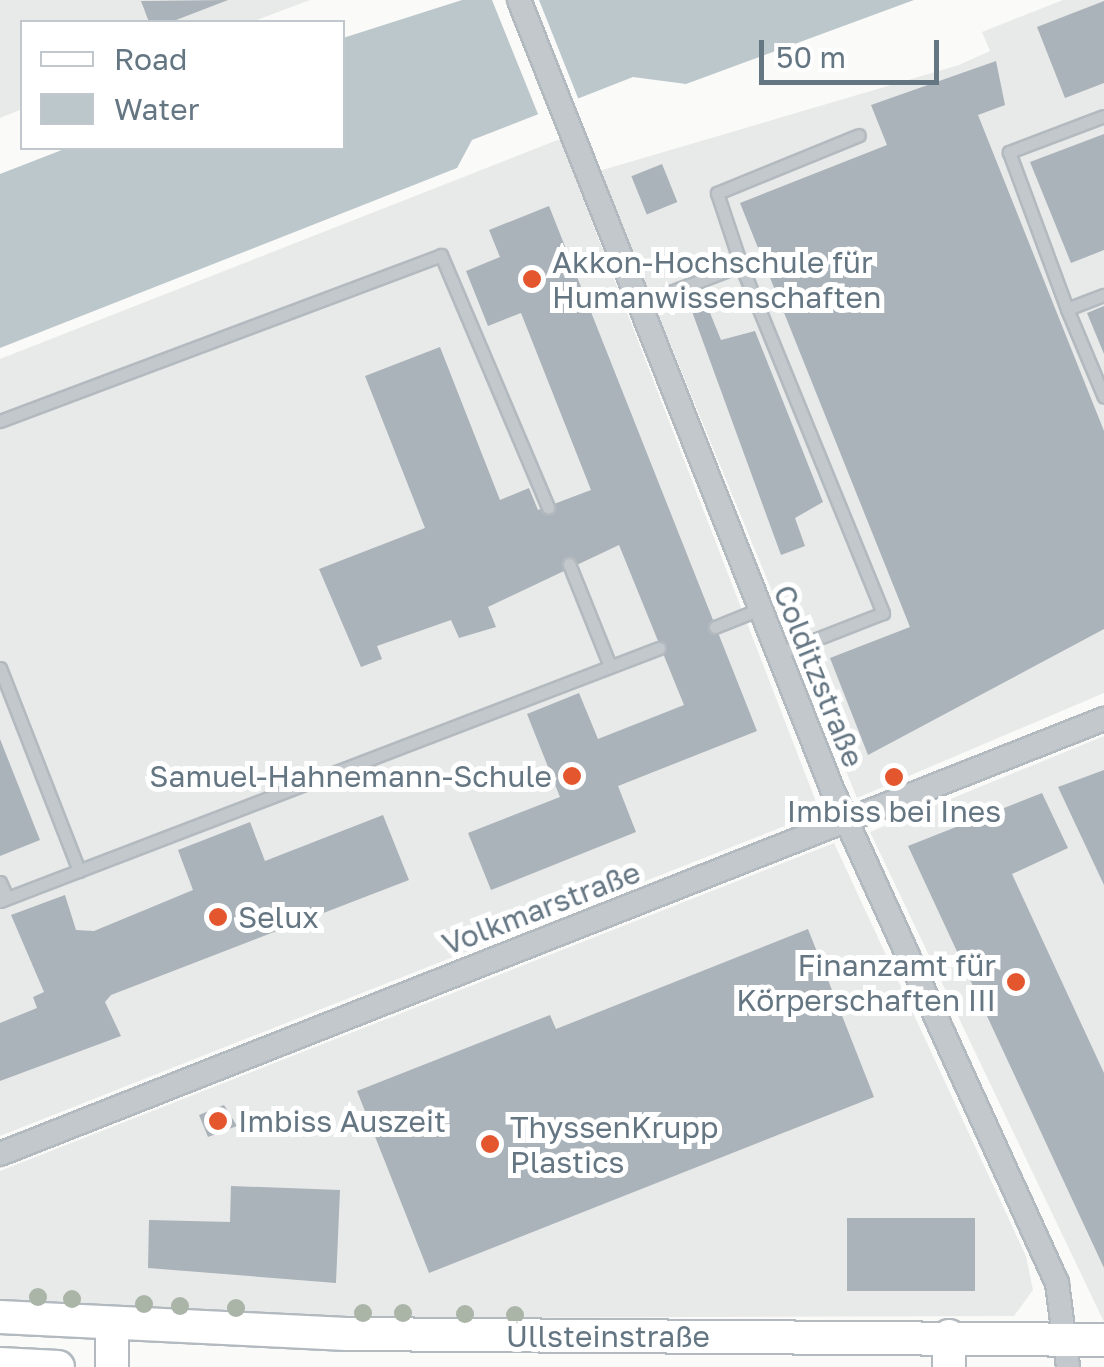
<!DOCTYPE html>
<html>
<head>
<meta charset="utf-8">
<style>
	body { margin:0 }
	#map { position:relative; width:1104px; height:1367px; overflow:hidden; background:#fafaf8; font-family:"Golos Text",sans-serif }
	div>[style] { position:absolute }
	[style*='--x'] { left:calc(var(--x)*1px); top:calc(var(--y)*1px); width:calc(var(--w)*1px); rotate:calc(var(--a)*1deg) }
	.built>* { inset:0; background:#e8e9e9 }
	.water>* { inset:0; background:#bbc7cb }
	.pier>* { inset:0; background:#fafaf8 }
	.building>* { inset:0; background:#aab3b9; transform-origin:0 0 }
	.roads { filter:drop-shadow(2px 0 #b3babf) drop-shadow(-2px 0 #b3babf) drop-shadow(0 2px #b3babf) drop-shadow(0 -2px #b3babf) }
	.lane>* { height:11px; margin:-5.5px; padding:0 5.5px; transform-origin:5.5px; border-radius:5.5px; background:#c3c8cc }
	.street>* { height:22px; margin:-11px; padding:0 11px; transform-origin:11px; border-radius:11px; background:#c3c8cc }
	.secondary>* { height:32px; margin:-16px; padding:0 16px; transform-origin:16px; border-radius:16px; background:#fff }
	.trees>* { width:18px; height:18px; margin:-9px; border-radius:50%; background:#aab4a7 }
	.dots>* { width:28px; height:28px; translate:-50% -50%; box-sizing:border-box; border:5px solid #fff; border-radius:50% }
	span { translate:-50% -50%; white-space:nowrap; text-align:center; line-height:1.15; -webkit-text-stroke:10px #fff; paint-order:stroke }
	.poi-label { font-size:30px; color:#657683 }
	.left { translate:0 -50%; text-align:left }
	.right { translate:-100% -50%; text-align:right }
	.street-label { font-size:30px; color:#657683 }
	.legend { position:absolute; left:20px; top:20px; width:325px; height:130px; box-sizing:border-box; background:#fff; border:2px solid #c1c8cd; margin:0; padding:12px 18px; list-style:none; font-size:30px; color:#657683 }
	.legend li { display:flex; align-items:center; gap:20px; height:50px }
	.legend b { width:50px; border:2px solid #c1c8cd }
	.scale { position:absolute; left:759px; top:40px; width:180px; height:45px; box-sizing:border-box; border:5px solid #657683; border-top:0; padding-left:12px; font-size:30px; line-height:35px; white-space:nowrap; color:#657683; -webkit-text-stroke:8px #fff; paint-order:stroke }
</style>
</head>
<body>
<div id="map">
	<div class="built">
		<div style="clip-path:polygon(0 0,310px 0,251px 22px,22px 22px,22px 109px,0 118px)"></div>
		<div style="clip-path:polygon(1063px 0,1104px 0,1104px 693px,857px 798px,599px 171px,959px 65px,990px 51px,982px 32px)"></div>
		<div style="clip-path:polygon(560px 139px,820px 812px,0 1136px,0 359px)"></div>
		<div style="clip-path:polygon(1104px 736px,1104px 1322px,870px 832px)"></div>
		<div style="clip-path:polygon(834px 843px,1026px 1256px,1033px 1290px,1014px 1316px,401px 1318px,0 1300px,0 1171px)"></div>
	</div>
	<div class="water">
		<div style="clip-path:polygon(462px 0,914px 0,686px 84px,633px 77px,472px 140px,457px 168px,0 348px,0 174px,67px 148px,342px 148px,343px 38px)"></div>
	</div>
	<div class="pier">
		<div style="clip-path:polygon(492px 0,539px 0,580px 103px,540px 119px)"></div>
	</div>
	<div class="building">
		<div style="clip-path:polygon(228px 0,171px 22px,149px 22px,141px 1px)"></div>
		<div style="clip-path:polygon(1104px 1px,1104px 83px,1065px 98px,1037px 27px)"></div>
		<div style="clip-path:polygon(996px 61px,1005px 105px,978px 115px,1104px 431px,1104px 629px,868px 755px,830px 658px,910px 627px,740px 203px,887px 145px,871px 105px)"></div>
		<div style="clip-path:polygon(1104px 134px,1104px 250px,1071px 263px,1030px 162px)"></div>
		<div style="left:662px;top:164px;width:41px;height:33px;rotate:68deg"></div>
		<div style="clip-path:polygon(549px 206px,757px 731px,618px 786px,636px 832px,491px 890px,468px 833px,560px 797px,527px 714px,579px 693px,598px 739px,684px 705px,619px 545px,488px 607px,496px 627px,459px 638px,451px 620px,377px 646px,382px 659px,361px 667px,319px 569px,425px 528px,365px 376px,440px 347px,500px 500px,529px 488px,538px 510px,591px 490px,521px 313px,488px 326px,466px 271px,500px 257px,489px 230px)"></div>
		<div style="clip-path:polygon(704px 298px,721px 340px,755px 331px,823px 502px,795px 518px,805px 546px,781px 555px,690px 306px)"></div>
		<div style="clip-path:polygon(1104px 306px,1104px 354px,1087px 313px)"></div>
		<div style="clip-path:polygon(0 739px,40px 840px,0 856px)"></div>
		<div style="clip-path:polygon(1104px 770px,1104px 885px,1058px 787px)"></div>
		<div style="clip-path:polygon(1042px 793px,1068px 848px,1012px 874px,1104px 1073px,1104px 1268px,908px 846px)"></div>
		<div style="clip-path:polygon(383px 815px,409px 880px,111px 995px,105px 1002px,121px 1036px,0 1081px,0 1023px,37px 1008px,33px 997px,44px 992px,11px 915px,65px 895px,76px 930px,94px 931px,193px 890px,178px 850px,250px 822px,265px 861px)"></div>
		<div style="clip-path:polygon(808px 929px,874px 1097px,429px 1273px,357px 1091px,550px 1015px,556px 1029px)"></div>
		<div style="clip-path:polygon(224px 1105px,237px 1126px,208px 1137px,199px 1115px)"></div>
		<div style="clip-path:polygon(231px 1186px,340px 1190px,336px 1283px,148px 1268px,149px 1220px,230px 1222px)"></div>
		<div style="left:847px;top:1218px;width:128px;height:73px"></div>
	</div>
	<div class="roads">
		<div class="lane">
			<div style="--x:1104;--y:116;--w:102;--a:159.2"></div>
			<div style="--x:1009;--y:152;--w:167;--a:69.7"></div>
			<div style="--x:1067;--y:309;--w:40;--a:-21"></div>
			<div style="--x:741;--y:265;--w:376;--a:67.8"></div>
			<div style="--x:883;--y:613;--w:113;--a:158.7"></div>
			<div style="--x:639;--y:304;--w:109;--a:-20.9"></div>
			<div style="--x:741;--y:265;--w:76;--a:-108.4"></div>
			<div style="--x:717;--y:193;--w:153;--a:-22.2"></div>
			<div style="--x:1067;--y:309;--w:95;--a:67.2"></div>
			<div style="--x:0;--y:421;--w:471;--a:-20.6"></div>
			<div style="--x:441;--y:255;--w:274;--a:67"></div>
			<div style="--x:569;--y:564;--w:110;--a:68.1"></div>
			<div style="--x:715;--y:627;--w:48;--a:-21.8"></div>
			<div style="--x:0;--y:668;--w:218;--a:68.7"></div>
			<div style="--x:0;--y:882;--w:17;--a:66"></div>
			<div style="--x:0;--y:901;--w:706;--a:-21"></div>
		</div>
		<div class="street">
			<div style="--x:519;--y:0;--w:849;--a:68.36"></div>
			<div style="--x:832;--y:789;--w:543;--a:65.51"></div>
			<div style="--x:1057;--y:1283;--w:85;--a:82.5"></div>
			<div style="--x:0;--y:1154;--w:1187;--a:-21.51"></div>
		</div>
		<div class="secondary">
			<div style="--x:0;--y:1317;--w:347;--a:2.8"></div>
			<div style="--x:347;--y:1334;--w:757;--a:0.45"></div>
			<div style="--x:0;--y:1364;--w:58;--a:3"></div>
			<div style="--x:112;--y:1367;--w:44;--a:-90"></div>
			<div style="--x:949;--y:1367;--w:31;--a:-90"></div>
		</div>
	</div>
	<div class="trees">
		<div style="left:38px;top:1297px"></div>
		<div style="left:72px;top:1299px"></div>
		<div style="left:144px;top:1304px"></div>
		<div style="left:180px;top:1306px"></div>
		<div style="left:236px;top:1308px"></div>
		<div style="left:363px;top:1313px"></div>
		<div style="left:403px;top:1313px"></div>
		<div style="left:465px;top:1314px"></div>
		<div style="left:515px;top:1315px"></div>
	</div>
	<div class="dots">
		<div style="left:532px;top:279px;background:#e4572e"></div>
		<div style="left:572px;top:776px;background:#e4572e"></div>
		<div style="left:894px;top:777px;background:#e4572e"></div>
		<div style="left:218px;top:917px;background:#e4572e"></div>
		<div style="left:1016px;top:982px;background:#e4572e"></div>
		<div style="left:218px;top:1121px;background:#e4572e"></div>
		<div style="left:490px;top:1144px;background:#e4572e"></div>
	</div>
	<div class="poi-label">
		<span class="left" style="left:552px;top:279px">Akkon-Hochschule für<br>Humanwissenschaften</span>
		<span class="right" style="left:552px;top:776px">Samuel-Hahnemann-Schule</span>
		<span style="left:894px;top:811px">Imbiss bei Ines</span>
		<span class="left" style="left:238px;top:917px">Selux</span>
		<span class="right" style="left:996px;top:982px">Finanzamt für<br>Körperschaften III</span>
		<span class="left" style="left:238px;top:1121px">Imbiss Auszeit</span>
		<span class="left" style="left:510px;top:1144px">ThyssenKrupp<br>Plastics</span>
	</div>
	<div class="street-label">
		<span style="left:819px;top:676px;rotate:68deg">Colditzstraße</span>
		<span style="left:541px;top:908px;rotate:-21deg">Volkmarstraße</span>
		<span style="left:608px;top:1336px">Ullsteinstraße</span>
	</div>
	<ul class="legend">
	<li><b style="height:12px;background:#fff"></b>Road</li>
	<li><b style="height:28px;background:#bbc7cb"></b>Water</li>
	</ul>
	<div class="scale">50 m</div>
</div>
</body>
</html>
